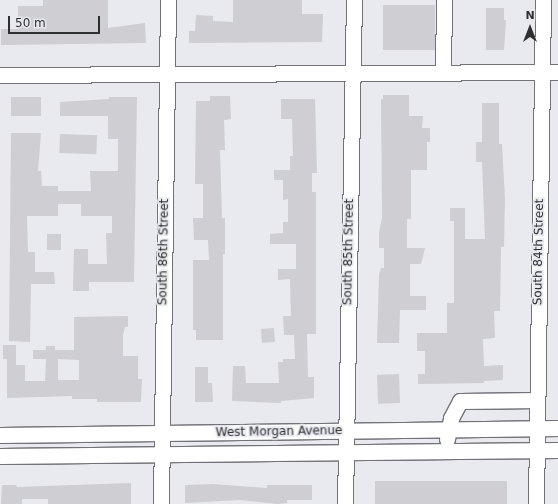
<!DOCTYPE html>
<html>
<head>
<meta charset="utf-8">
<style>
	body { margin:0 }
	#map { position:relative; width:558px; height:504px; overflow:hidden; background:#e8eaef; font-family:"DejaVu Sans",sans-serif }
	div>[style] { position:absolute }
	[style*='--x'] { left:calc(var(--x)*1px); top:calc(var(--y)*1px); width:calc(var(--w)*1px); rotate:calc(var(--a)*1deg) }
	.building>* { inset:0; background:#ceced3; transform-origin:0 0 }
	.roads { filter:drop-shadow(1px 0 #727378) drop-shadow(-1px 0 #727378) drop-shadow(0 1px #727378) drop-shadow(0 -1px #727378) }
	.minor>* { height:15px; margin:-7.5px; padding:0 7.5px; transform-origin:7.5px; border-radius:7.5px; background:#fff }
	span { translate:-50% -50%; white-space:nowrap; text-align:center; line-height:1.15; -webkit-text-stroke:3.5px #e8eaef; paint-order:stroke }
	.street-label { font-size:12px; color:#2e2f31 }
	.north { position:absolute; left:510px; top:8px; width:40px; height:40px; -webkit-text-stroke:3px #e8eaef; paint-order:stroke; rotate:0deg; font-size:11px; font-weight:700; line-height:16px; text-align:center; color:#2e2f31 }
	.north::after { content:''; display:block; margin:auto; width:14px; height:18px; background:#2e2f31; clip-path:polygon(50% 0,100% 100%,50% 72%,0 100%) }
	.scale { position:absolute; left:8px; top:16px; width:92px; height:18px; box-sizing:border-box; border:2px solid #2e2f31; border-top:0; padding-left:5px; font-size:12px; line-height:14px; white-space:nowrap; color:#2e2f31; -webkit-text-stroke:3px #e8eaef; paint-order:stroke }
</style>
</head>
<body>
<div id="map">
	<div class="building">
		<div style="clip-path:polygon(43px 0,108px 0,108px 28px,145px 23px,146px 43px,1px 45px,1px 29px,18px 29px,18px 6px,43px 6px)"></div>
		<div style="clip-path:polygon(233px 0,302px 0,302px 14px,323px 14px,322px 42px,189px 43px,189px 31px,195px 31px,196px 15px,213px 16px,213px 21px,233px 22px)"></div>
		<div style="left:383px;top:5px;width:52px;height:45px"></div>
		<div style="clip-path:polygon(486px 8px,504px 8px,504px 20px,506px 20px,504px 50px,486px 50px)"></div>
		<div style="clip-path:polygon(383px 95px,409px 95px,409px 116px,423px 116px,422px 128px,430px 128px,430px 142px,427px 142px,427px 170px,411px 170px,411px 219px,407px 219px,407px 248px,425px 248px,421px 264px,410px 264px,410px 296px,426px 296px,426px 310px,400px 310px,399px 343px,377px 343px,379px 275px,381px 268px,384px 268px,384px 248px,379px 248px,379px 232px,382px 218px,381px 99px,383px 99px)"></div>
		<div style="clip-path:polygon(210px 96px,230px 96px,231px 119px,224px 120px,225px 150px,220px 150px,222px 218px,225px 218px,225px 254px,223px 254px,223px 340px,196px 340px,196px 330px,193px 330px,193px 260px,209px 260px,208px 240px,194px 240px,193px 218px,203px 218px,203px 184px,195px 184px,196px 101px,210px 101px)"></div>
		<div style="left:11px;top:97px;width:30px;height:19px"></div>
		<div style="clip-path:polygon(109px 97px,137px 97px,134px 282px,89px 282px,89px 291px,73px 291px,74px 249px,88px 249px,88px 264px,107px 264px,106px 233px,112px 233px,112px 216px,81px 216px,81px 204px,58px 204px,58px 216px,27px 216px,28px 252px,35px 252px,35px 272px,54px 272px,55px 284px,31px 284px,30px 342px,9px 341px,11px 133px,41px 133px,38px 171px,41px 171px,42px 186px,58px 186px,58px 191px,91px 191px,90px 171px,118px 171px,118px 139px,108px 139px,108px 116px,60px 116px,60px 102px,109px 99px)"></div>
		<div style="clip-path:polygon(281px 99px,315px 99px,317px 173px,312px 173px,312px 192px,316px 192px,316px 334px,307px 334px,308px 377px,314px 377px,314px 398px,281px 401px,281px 403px,232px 401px,233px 366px,245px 366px,246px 383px,279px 383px,278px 362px,283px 362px,283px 359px,295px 359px,294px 335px,284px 335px,283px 316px,291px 316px,290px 279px,278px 280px,278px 269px,296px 269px,296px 244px,270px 244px,270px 234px,283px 233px,283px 222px,288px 222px,288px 199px,283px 200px,283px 180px,274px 180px,274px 170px,290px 170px,290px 156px,293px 156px,292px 119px,281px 119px)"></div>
		<div style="clip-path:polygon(482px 103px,499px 103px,499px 144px,502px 144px,505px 199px,504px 247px,501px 247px,500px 311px,494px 311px,495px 338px,483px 339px,484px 366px,503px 365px,503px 380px,484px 381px,484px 383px,418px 384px,418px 374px,425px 374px,425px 351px,417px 351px,417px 333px,447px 333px,447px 303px,454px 303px,454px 221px,450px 221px,450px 208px,465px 208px,465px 239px,485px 239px,482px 162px,476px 162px,476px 142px,482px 142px)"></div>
		<div style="left:60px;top:134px;width:37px;height:19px;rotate:2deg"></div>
		<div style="left:47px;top:234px;width:14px;height:16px"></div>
		<div style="clip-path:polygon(evenodd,128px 316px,128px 327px,125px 327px,123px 335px,123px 356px,138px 356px,138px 379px,142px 379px,141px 402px,97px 402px,97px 399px,72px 399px,72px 396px,7px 398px,7px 359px,3px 359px,3px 345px,16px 345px,16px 365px,25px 365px,25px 381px,45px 381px,46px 359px,33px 359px,33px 350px,46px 350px,46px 346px,55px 346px,55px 350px,74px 350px,74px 317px,128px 316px,58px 359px,79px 360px,79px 380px,58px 380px,58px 359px)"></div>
		<div style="left:274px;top:328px;width:14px;height:13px;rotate:86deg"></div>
		<div style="clip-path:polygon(195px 367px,208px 367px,208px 383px,212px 383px,213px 402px,195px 402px)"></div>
		<div style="left:399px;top:374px;width:29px;height:22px;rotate:88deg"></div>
		<div style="left:507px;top:481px;width:23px;height:132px;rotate:90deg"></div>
		<div style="clip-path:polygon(131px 483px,131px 504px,48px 504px,48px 499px,22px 499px,22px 504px,1px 504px,2px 485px,16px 485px,17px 487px)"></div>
		<div style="clip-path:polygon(212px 484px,267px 488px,267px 485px,312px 485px,312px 500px,287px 500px,287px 503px,278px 504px,240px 500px,185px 503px,185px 485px)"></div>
	</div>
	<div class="roads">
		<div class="minor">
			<div style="--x:443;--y:72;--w:72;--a:-89.2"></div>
			<div style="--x:0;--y:75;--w:558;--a:-0.31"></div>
			<div style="--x:0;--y:435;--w:558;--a:-0.72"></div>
			<div style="--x:447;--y:439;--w:21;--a:-79"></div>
			<div style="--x:451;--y:418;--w:19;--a:-62"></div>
			<div style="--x:460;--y:401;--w:77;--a:-0.7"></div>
			<div style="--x:0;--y:456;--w:558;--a:-0.62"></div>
			<div style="--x:161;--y:504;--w:504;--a:-89.2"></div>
			<div style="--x:345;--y:504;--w:504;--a:-88.98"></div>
			<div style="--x:536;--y:504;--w:504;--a:-89.2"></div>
		</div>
	</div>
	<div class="street-label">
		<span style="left:164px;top:252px;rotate:-89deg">South 86th Street</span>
		<span style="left:349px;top:252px;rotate:-89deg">South 85th Street</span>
		<span style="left:539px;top:252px;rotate:-89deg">South 84th Street</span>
		<span style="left:279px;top:432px;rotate:-1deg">West Morgan Avenue</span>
	</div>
	<div class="north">N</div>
	<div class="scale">50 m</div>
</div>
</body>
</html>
